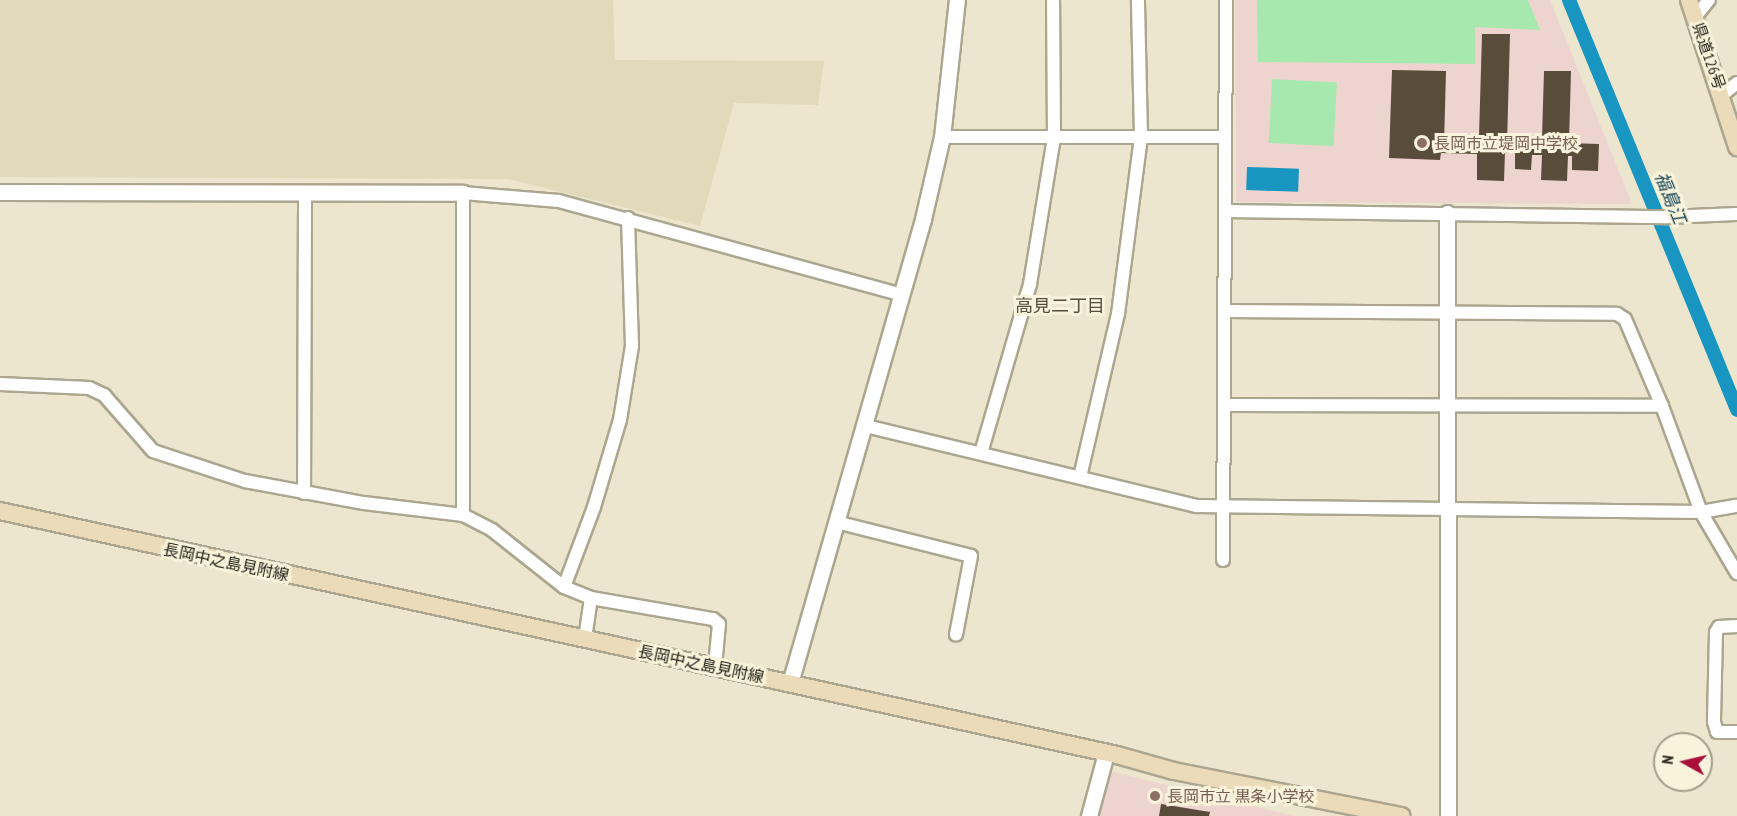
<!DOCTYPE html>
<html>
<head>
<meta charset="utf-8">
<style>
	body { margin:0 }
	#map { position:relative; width:1737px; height:816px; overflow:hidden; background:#ebe6cd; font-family:"PT Sans Narrow","Noto Sans JP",sans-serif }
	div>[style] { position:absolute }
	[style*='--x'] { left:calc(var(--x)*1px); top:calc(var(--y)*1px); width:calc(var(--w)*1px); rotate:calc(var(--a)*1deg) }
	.built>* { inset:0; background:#e1daba }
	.education>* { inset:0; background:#eed4cf }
	.green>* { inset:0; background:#a6e8ad; transform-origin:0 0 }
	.water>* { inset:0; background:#1895c1; transform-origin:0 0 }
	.canal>* { height:14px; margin:-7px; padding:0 7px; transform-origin:7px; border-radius:7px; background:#1895c1 }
	.building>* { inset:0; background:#594c3a }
	.roads { filter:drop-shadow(2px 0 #aba68f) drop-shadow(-2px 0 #aba68f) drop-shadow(0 2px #aba68f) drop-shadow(0 -2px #aba68f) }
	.minor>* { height:12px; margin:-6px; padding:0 6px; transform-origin:6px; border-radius:6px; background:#fff }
	.tertiary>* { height:15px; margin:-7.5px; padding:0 7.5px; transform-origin:7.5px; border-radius:7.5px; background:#fff }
	.secondary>* { height:16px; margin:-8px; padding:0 8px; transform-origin:8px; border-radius:8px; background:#ebdbb8 }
	.dots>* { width:16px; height:16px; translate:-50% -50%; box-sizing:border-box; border:3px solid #f8f3da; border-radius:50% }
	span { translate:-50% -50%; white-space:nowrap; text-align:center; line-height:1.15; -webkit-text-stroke:6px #f8f3da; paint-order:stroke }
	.street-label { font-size:16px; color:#242219 }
	.education-label { font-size:16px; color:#785e54 }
	.left { translate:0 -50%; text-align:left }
	.water-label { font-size:18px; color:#154457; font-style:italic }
	.neighbourhood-label { font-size:18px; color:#534e39 }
	.north { position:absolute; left:1653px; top:732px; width:60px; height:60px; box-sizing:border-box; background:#f8f3da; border:2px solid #a39f8d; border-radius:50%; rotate:278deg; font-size:16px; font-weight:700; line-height:24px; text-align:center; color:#242219 }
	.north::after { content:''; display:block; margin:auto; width:21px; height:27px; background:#a8103b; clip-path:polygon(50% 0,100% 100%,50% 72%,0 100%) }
</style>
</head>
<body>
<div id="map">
	<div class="built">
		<div style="clip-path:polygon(0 0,613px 0,615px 60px,824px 61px,818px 105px,734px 103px,700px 226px,508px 179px,0 177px)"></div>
	</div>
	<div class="education">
		<div style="clip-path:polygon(1235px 0,1550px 0,1632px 204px,1236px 202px)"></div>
		<div style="clip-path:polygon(1113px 772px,1294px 816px,1095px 816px,1105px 776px)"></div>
	</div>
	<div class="green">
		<div style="clip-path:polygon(1257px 0,1528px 0,1540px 30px,1475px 27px,1475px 64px,1258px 62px)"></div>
		<div style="left:1272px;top:79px;width:65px;height:64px;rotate:3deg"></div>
	</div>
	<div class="water">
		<div style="left:1247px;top:167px;width:52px;height:23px;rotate:2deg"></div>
	</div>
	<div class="canal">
		<div style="--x:1569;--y:0;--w:443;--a:67.7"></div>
	</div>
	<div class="building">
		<div style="clip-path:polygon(1482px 34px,1510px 34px,1507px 144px,1529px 144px,1529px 137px,1542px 137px,1544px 71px,1571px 71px,1569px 143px,1599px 144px,1598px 171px,1572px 170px,1572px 156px,1568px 156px,1567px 181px,1541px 180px,1542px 155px,1532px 155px,1531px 170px,1515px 169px,1515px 153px,1505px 152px,1504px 181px,1477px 180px,1477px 154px,1441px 153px,1440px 160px,1389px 158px,1392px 70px,1446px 71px,1444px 145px,1468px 146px,1468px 136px,1479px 136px)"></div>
		<div style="clip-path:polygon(1161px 804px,1210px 812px,1209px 816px,1159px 816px)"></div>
	</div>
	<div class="roads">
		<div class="minor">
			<div style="--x:1695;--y:17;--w:22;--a:-51"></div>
			<div style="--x:1722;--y:95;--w:19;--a:-39"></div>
			<div style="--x:942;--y:137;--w:283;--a:0"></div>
			<div style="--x:1226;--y:211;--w:442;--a:0.8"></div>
			<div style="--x:1668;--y:217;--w:69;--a:-2.5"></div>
			<div style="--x:1225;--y:311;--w:392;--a:0.4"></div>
			<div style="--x:1617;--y:314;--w:9;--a:32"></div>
			<div style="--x:1625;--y:319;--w:95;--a:67"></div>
			<div style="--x:1662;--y:406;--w:113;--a:69.8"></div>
			<div style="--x:1701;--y:512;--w:71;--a:59.5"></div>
			<div style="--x:0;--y:384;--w:89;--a:2.6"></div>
			<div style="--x:89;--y:388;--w:17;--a:25"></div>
			<div style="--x:104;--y:395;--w:74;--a:48.8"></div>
			<div style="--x:153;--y:451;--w:97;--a:18.1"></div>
			<div style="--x:245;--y:481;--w:121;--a:10.5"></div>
			<div style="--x:364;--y:503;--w:100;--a:6.9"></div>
			<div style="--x:463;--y:515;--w:33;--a:27"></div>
			<div style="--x:492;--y:530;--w:92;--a:38.4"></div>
			<div style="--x:564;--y:587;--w:29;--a:22"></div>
			<div style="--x:591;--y:598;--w:124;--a:9.8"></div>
			<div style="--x:713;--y:619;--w:8;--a:40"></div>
			<div style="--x:719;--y:624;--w:42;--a:95.4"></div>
			<div style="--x:1225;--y:405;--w:437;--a:0.1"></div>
			<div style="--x:866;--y:426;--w:340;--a:13.6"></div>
			<div style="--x:1196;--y:506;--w:505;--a:0.68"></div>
			<div style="--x:1701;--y:512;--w:36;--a:-10"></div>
			<div style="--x:981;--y:453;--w:176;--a:-73.8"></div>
			<div style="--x:1030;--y:284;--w:149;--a:-80.7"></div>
			<div style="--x:1054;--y:137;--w:137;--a:-90.4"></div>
			<div style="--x:1080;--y:477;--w:167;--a:-76.9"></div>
			<div style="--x:1118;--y:314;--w:179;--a:-82.6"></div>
			<div style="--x:1141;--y:136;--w:136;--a:-91.3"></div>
			<div style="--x:304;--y:493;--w:300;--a:-89.8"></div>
			<div style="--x:463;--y:515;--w:322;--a:-90"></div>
			<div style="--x:463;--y:193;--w:96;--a:4.8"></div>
			<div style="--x:559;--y:201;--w:356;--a:15.3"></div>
			<div style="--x:836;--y:522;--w:139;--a:14.1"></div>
			<div style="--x:971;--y:556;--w:80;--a:100.8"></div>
			<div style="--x:1223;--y:560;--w:560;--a:-89.69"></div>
			<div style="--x:564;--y:587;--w:85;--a:-69.4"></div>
			<div style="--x:594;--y:507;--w:91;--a:-73.4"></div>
			<div style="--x:620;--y:420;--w:75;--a:-80.8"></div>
			<div style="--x:632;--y:346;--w:128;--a:-91.8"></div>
			<div style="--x:1737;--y:626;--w:18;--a:177"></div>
			<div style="--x:1719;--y:627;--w:6;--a:121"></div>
			<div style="--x:1716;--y:632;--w:90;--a:91.3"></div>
			<div style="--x:1714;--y:722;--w:10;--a:73"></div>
			<div style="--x:1717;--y:732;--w:20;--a:0"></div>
			<div style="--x:585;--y:639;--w:41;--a:-81.7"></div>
		</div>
		<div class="tertiary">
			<div style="--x:0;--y:192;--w:463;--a:0.1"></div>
			<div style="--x:1447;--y:213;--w:603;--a:89.9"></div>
			<div style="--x:790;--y:683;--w:483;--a:-74"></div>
			<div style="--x:923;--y:219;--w:84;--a:-77"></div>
			<div style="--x:942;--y:137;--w:138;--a:-83.8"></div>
			<div style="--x:1089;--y:816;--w:65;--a:-74.9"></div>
		</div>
		<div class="secondary">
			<div style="--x:1689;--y:0;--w:155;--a:71.9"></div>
			<div style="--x:0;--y:511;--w:1143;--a:12.32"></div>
			<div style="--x:1117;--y:755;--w:59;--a:15.7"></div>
			<div style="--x:1174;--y:771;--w:232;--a:11.2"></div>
		</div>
	</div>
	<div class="dots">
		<div style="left:1422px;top:143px;background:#8d6e63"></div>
		<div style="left:1155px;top:796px;background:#8d6e63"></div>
	</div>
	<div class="street-label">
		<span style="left:1709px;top:56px;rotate:71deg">県道126号</span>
		<span style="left:226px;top:562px;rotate:12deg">長岡中之島見附線</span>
		<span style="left:701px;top:664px;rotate:12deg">長岡中之島見附線</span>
	</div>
	<div class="education-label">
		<span class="left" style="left:1434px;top:143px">長岡市立堤岡中学校</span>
		<span class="left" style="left:1167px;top:796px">長岡市立 黒条小学校</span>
	</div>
	<div class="water-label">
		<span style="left:1670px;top:198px;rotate:68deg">福島江</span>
	</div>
	<div class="neighbourhood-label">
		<span style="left:1060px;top:306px">高見二丁目</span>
	</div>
	<div class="north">N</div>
</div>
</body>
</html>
